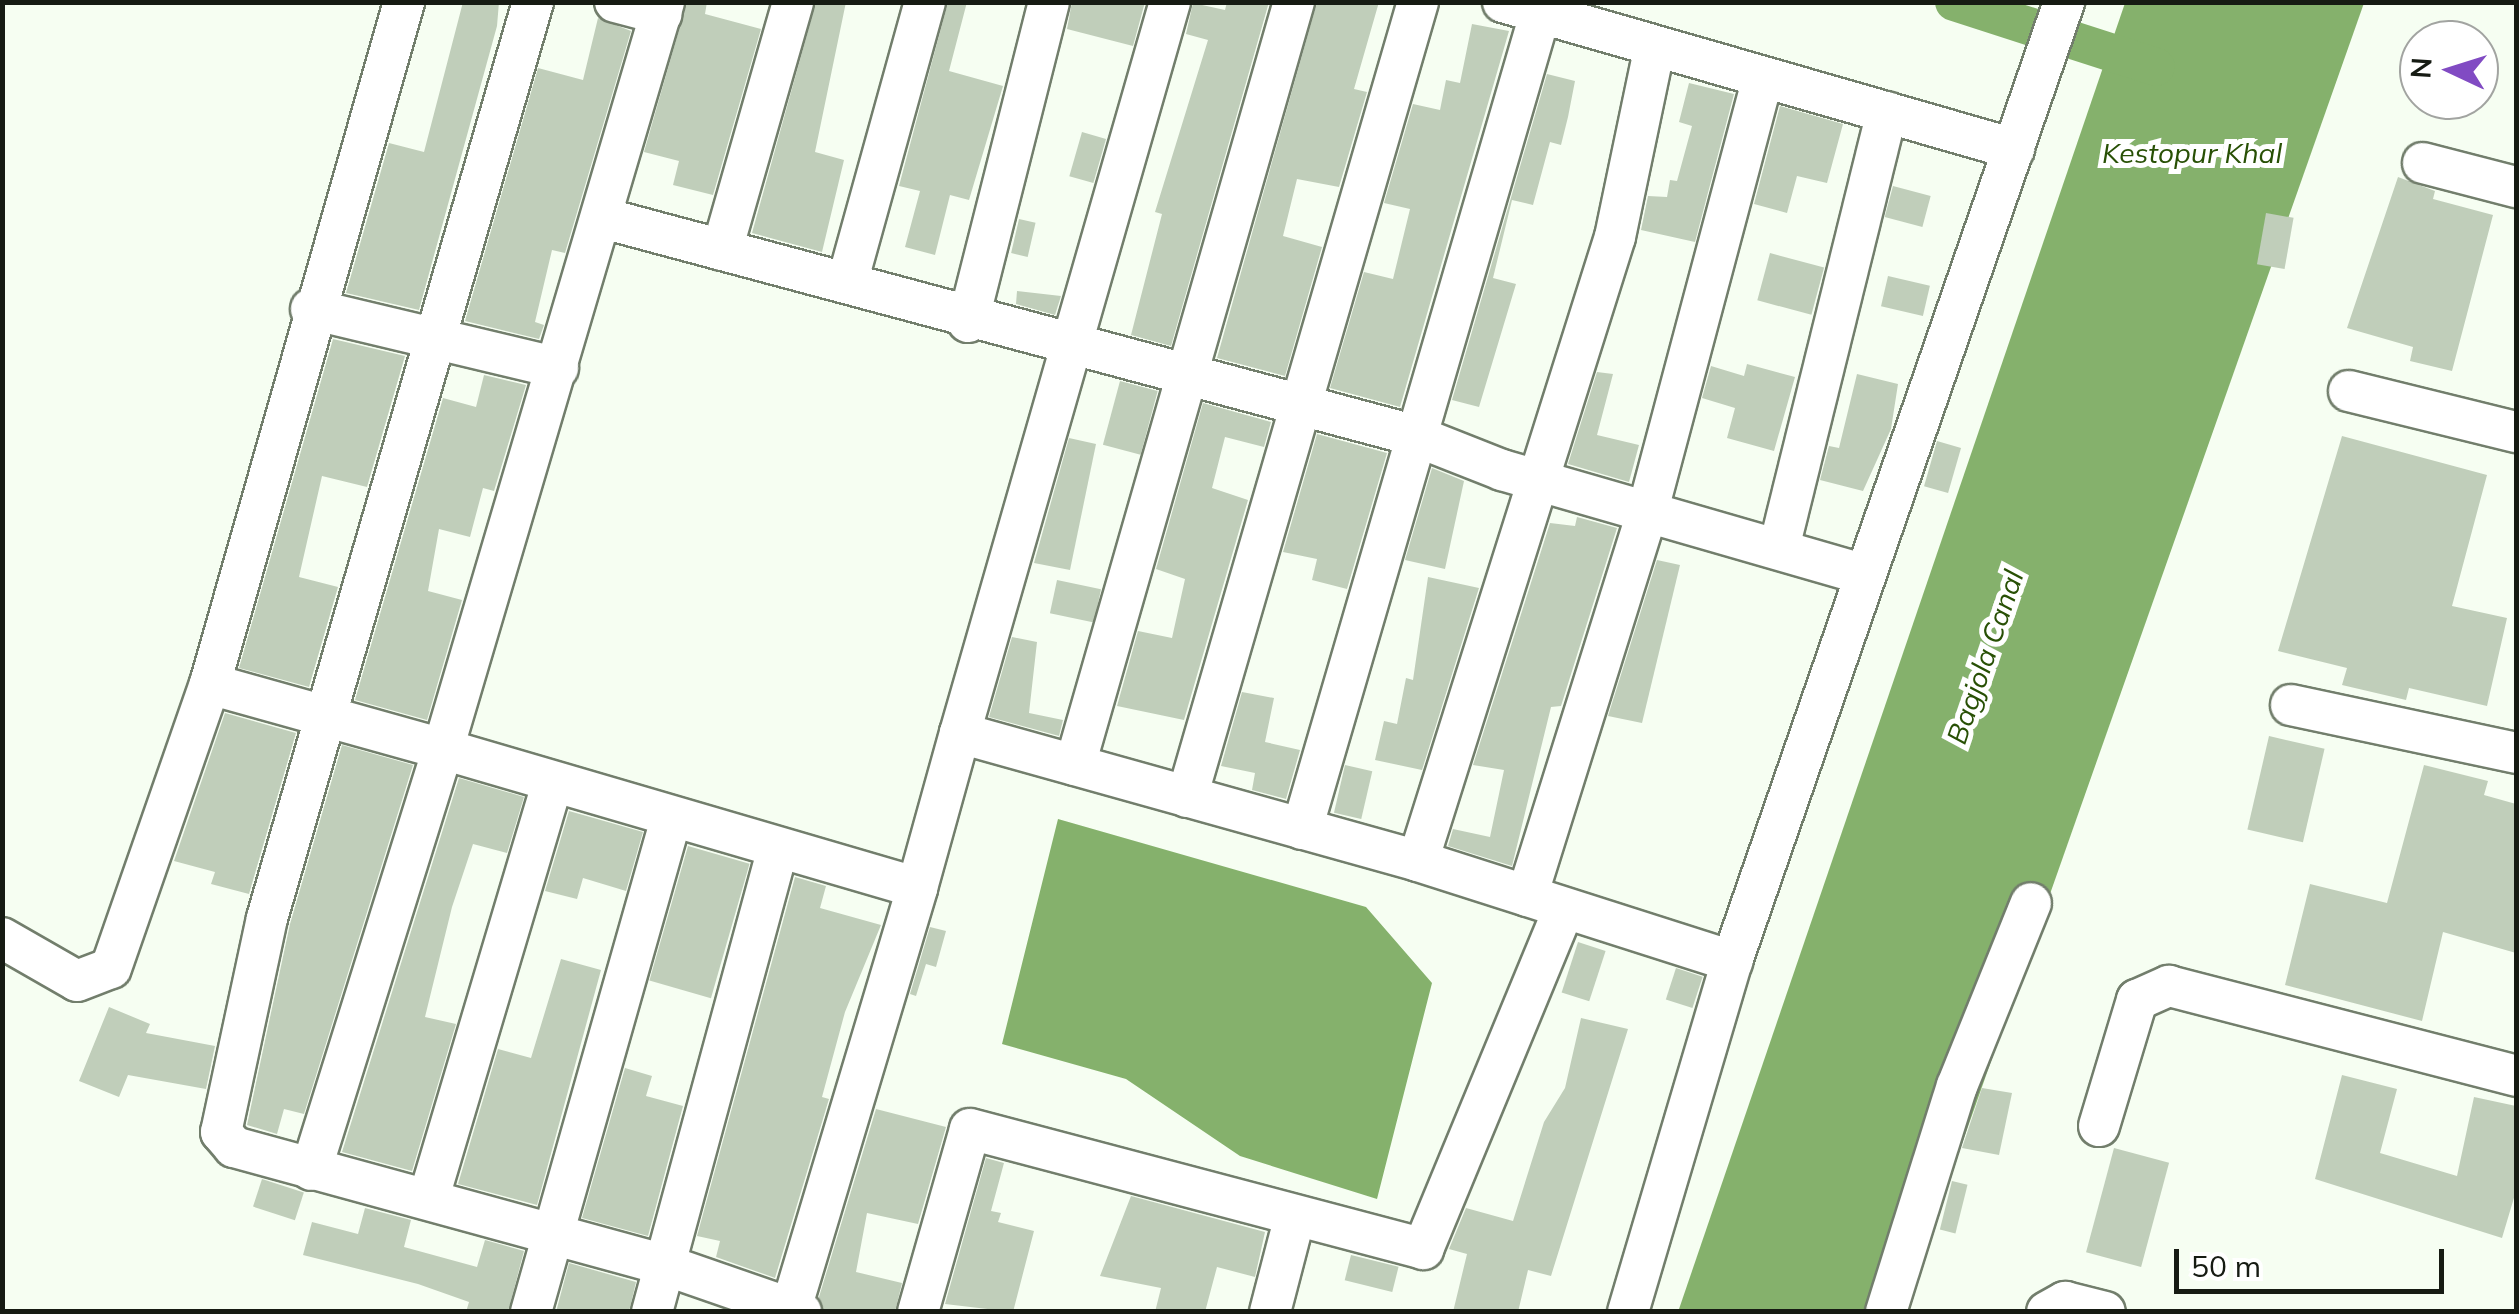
<!DOCTYPE html>
<html>
<head>
<meta charset="utf-8">
<style>
	body { margin:0 }
	#map { position:relative; width:2519px; height:1314px; overflow:hidden; background:#f6fef2; font-family:Mulish,sans-serif }
	div>[style] { position:absolute }
	[style*='--x'] { left:calc(var(--x)*1px); top:calc(var(--y)*1px); width:calc(var(--w)*1px); rotate:calc(var(--a)*1deg) }
	.water>* { inset:0; background:#85b16c }
	.canal>* { height:38px; margin:-19px; padding:0 19px; transform-origin:19px; border-radius:19px; background:#85b16c }
	.building>* { inset:0; background:#c0ceba; transform-origin:0 0 }
	.roads { filter:drop-shadow(2px 0 #727e6c) drop-shadow(-2px 0 #727e6c) drop-shadow(0 2px #727e6c) drop-shadow(0 -2px #727e6c) }
	.minor>* { height:40px; margin:-20px; padding:0 20px; transform-origin:20px; border-radius:20px; background:#fff }
	span { translate:-50% -50%; white-space:nowrap; text-align:center; line-height:1.15; -webkit-text-stroke:10px #fff; paint-order:stroke }
	.water-label { font-size:28px; color:#285005; font-style:italic }
	.frame { position:absolute; inset:0; border:5px solid #161b13; pointer-events:none }
	.north { position:absolute; left:2399px; top:20px; width:100px; height:100px; box-sizing:border-box; background:#fff; border:2px solid #a2a4a1; border-radius:50%; rotate:274deg; font-size:28px; font-weight:700; line-height:40px; text-align:center; color:#161b13 }
	.north::after { content:''; display:block; margin:auto; width:35px; height:45px; background:#814bc3; clip-path:polygon(50% 0,100% 100%,50% 72%,0 100%) }
	.scale { position:absolute; left:2174px; top:1249px; width:270px; height:45px; box-sizing:border-box; border:5px solid #161b13; border-top:0; padding-left:12px; font-size:30px; line-height:35px; white-space:nowrap; color:#161b13; -webkit-text-stroke:8px #fff; paint-order:stroke }
</style>
</head>
<body>
<div id="map">
	<div class="water">
		<div style="clip-path:polygon(2125px 3px,2364px 3px,1903px 1311px,1678px 1312px)"></div>
		<div style="clip-path:polygon(1058px 819px,1366px 907px,1432px 983px,1377px 1199px,1240px 1156px,1126px 1079px,1002px 1044px)"></div>
	</div>
	<div class="canal">
		<div style="--x:1954;--y:2;--w:212;--a:17.8"></div>
	</div>
	<div class="building">
		<div style="clip-path:polygon(463px 2px,499px 2px,497px 26px,419px 310px,346px 293px,389px 143px,424px 152px)"></div>
		<div style="clip-path:polygon(687px 2px,707px 2px,705px 14px,761px 29px,713px 195px,673px 185px,679px 161px,644px 152px)"></div>
		<div style="clip-path:polygon(816px 2px,846px 2px,815px 152px,844px 160px,822px 252px,752px 233px)"></div>
		<div style="clip-path:polygon(948px 2px,967px 2px,949px 71px,1003px 86px,969px 200px,950px 195px,935px 255px,905px 247px,920px 191px,899px 186px)"></div>
		<div style="clip-path:polygon(1072px 2px,1145px 2px,1133px 46px,1067px 29px)"></div>
		<div style="clip-path:polygon(1227px 2px,1269px 2px,1171px 346px,1131px 335px,1162px 214px,1155px 212px,1159px 199px,1208px 40px,1186px 34px,1193px 3px,1225px 10px)"></div>
		<div style="clip-path:polygon(1317px 2px,1379px 2px,1354px 89px,1367px 92px,1339px 187px,1297px 179px,1283px 236px,1322px 247px,1285px 376px,1217px 358px)"></div>
		<div style="clip-path:polygon(598px 18px,631px 31px,565px 253px,552px 250px,535px 322px,544px 325px,539px 339px,465px 321px,538px 68px,583px 80px)"></div>
		<div style="clip-path:polygon(1472px 24px,1509px 31px,1400px 407px,1330px 388px,1364px 272px,1393px 279px,1410px 209px,1384px 203px,1413px 104px,1440px 110px,1446px 80px,1460px 83px)"></div>
		<div style="clip-path:polygon(1547px 74px,1575px 81px,1568px 117px,1561px 145px,1550px 142px,1533px 205px,1512px 200px,1493px 278px,1516px 284px,1479px 407px,1452px 400px)"></div>
		<div style="clip-path:polygon(1689px 83px,1734px 94px,1695px 242px,1641px 230px,1648px 196px,1667px 197px,1670px 180px,1677px 181px,1692px 126px,1679px 122px)"></div>
		<div style="clip-path:polygon(1780px 106px,1843px 124px,1827px 183px,1797px 176px,1787px 213px,1754px 204px)"></div>
		<div style="left:1082px;top:132px;width:25px;height:46px;rotate:16deg"></div>
		<div style="clip-path:polygon(2398px 177px,2435px 191px,2433px 199px,2493px 215px,2452px 371px,2410px 361px,2413px 347px,2347px 328px)"></div>
		<div style="left:1893px;top:186px;width:39px;height:32px;rotate:15deg"></div>
		<div style="left:2266px;top:213px;width:28px;height:52px;rotate:10deg"></div>
		<div style="left:1019px;top:219px;width:17px;height:35px;rotate:13deg"></div>
		<div style="left:1770px;top:253px;width:56px;height:49px;rotate:15deg"></div>
		<div style="left:1888px;top:276px;width:43px;height:31px;rotate:13deg"></div>
		<div style="clip-path:polygon(1017px 291px,1061px 296px,1055px 315px,1016px 304px)"></div>
		<div style="clip-path:polygon(333px 339px,405px 356px,367px 487px,322px 476px,299px 577px,338px 587px,309px 687px,239px 668px)"></div>
		<div style="clip-path:polygon(1747px 364px,1795px 377px,1774px 451px,1727px 438px,1735px 408px,1702px 398px,1711px 366px,1744px 376px)"></div>
		<div style="clip-path:polygon(1597px 372px,1613px 374px,1597px 435px,1639px 445px,1629px 482px,1568px 464px)"></div>
		<div style="clip-path:polygon(1857px 374px,1898px 384px,1891px 429px,1863px 491px,1820px 480px,1829px 446px,1839px 448px)"></div>
		<div style="clip-path:polygon(484px 375px,526px 385px,494px 491px,483px 488px,470px 537px,439px 529px,428px 591px,462px 600px,427px 720px,355px 700px,443px 398px,476px 407px)"></div>
		<div style="left:1120px;top:381px;width:39px;height:66px;rotate:15deg"></div>
		<div style="clip-path:polygon(1203px 403px,1271px 422px,1264px 447px,1225px 437px,1212px 488px,1248px 500px,1184px 720px,1117px 706px,1138px 631px,1172px 638px,1185px 579px,1156px 569px)"></div>
		<div style="clip-path:polygon(1317px 434px,1387px 453px,1347px 589px,1312px 580px,1317px 559px,1283px 552px)"></div>
		<div style="clip-path:polygon(2342px 436px,2487px 475px,2452px 606px,2507px 618px,2487px 706px,2409px 688px,2406px 700px,2342px 685px,2347px 668px,2278px 651px)"></div>
		<div style="clip-path:polygon(1069px 438px,1096px 444px,1070px 570px,1034px 563px)"></div>
		<div style="left:1937px;top:441px;width:25px;height:47px;rotate:16deg"></div>
		<div style="clip-path:polygon(1432px 468px,1464px 481px,1445px 569px,1405px 560px)"></div>
		<div style="clip-path:polygon(1577px 517px,1617px 528px,1561px 706px,1551px 707px,1512px 866px,1448px 846px,1453px 829px,1490px 837px,1504px 770px,1473px 765px,1550px 523px,1575px 526px)"></div>
		<div style="clip-path:polygon(1657px 560px,1680px 565px,1642px 723px,1608px 716px)"></div>
		<div style="clip-path:polygon(1428px 577px,1479px 588px,1422px 770px,1375px 760px,1384px 721px,1397px 724px,1406px 678px,1413px 680px)"></div>
		<div style="left:1057px;top:580px;width:45px;height:34px;rotate:12deg"></div>
		<div style="clip-path:polygon(1012px 637px,1037px 642px,1029px 713px,1063px 720px,1059px 736px,989px 717px)"></div>
		<div style="clip-path:polygon(1242px 692px,1274px 698px,1265px 742px,1300px 750px,1286px 799px,1252px 790px,1255px 773px,1221px 766px)"></div>
		<div style="clip-path:polygon(225px 713px,296px 733px,249px 894px,211px 884px,215px 872px,174px 861px)"></div>
		<div style="left:2269px;top:736px;width:57px;height:96px;rotate:13deg"></div>
		<div style="clip-path:polygon(342px 745px,413px 765px,304px 1114px,284px 1109px,277px 1134px,247px 1125px,290px 924px)"></div>
		<div style="left:1345px;top:765px;width:28px;height:49px;rotate:13deg"></div>
		<div style="clip-path:polygon(2424px 765px,2488px 781px,2484px 795px,2516px 804px,2516px 953px,2443px 932px,2422px 1021px,2285px 985px,2310px 884px,2387px 903px)"></div>
		<div style="clip-path:polygon(459px 778px,524px 797px,507px 853px,473px 844px,452px 907px,425px 1017px,456px 1024px,412px 1171px,342px 1152px)"></div>
		<div style="clip-path:polygon(569px 811px,643px 832px,626px 891px,583px 878px,577px 899px,545px 891px)"></div>
		<div style="left:688px;top:846px;width:64px;height:140px;rotate:16deg"></div>
		<div style="clip-path:polygon(795px 877px,826px 886px,820px 908px,881px 925px,845px 1012px,822px 1097px,829px 1099px,775px 1278px,716px 1257px,720px 1241px,697px 1236px)"></div>
		<div style="clip-path:polygon(930px 927px,946px 931px,936px 967px,926px 964px,916px 996px,910px 994px)"></div>
		<div style="left:1578px;top:942px;width:29px;height:53px;rotate:18deg"></div>
		<div style="clip-path:polygon(561px 959px,601px 970px,537px 1205px,458px 1184px,498px 1049px,531px 1058px)"></div>
		<div style="left:1676px;top:968px;width:28px;height:33px;rotate:18deg"></div>
		<div style="clip-path:polygon(109px 1007px,150px 1024px,146px 1033px,215px 1046px,206px 1089px,128px 1075px,119px 1097px,79px 1081px)"></div>
		<div style="clip-path:polygon(1581px 1018px,1628px 1029px,1551px 1276px,1528px 1270px,1518px 1312px,1453px 1312px,1467px 1254px,1449px 1249px,1466px 1208px,1513px 1221px,1544px 1122px,1565px 1088px)"></div>
		<div style="clip-path:polygon(625px 1068px,652px 1076px,646px 1096px,683px 1106px,648px 1236px,582px 1218px)"></div>
		<div style="clip-path:polygon(2342px 1075px,2397px 1089px,2380px 1153px,2457px 1176px,2474px 1097px,2516px 1106px,2516px 1191px,2502px 1238px,2315px 1179px)"></div>
		<div style="clip-path:polygon(1982px 1088px,2012px 1093px,1999px 1155px,1962px 1148px)"></div>
		<div style="clip-path:polygon(876px 1109px,946px 1127px,918px 1224px,867px 1213px,856px 1272px,902px 1283px,895px 1312px,824px 1312px,819px 1297px)"></div>
		<div style="left:2114px;top:1148px;width:57px;height:108px;rotate:15deg"></div>
		<div style="clip-path:polygon(986px 1158px,1004px 1163px,991px 1211px,1001px 1213px,998px 1222px,1034px 1231px,1013px 1312px,945px 1304px)"></div>
		<div style="left:262px;top:1179px;width:44px;height:29px;rotate:18deg"></div>
		<div style="left:1952px;top:1181px;width:16px;height:50px;rotate:14deg"></div>
		<div style="clip-path:polygon(1131px 1196px,1265px 1232px,1255px 1277px,1217px 1267px,1205px 1312px,1155px 1312px,1161px 1288px,1100px 1276px)"></div>
		<div style="clip-path:polygon(365px 1208px,411px 1220px,404px 1247px,477px 1267px,485px 1240px,524px 1251px,508px 1312px,466px 1312px,469px 1302px,418px 1284px,303px 1255px,312px 1222px,358px 1234px)"></div>
		<div style="left:1351px;top:1255px;width:49px;height:26px;rotate:14deg"></div>
		<div style="clip-path:polygon(569px 1263px,636px 1282px,629px 1312px,556px 1312px)"></div>
	</div>
	<div class="roads">
		<div class="minor">
			<div style="--x:533;--y:2;--w:954;--a:106.19"></div>
			<div style="--x:267;--y:918;--w:219;--a:102.1"></div>
			<div style="--x:221;--y:1132;--w:20;--a:49"></div>
			<div style="--x:234;--y:1147;--w:447;--a:15.3"></div>
			<div style="--x:665;--y:1265;--w:144;--a:19.1"></div>
			<div style="--x:615;--y:2;--w:48;--a:14.6"></div>
			<div style="--x:664;--y:2;--w:779;--a:106.48"></div>
			<div style="--x:443;--y:749;--w:494;--a:16.3"></div>
			<div style="--x:917;--y:888;--w:161;--a:-74.5"></div>
			<div style="--x:960;--y:733;--w:476;--a:15.6"></div>
			<div style="--x:1418;--y:861;--w:330;--a:17.7"></div>
			<div style="--x:1503;--y:2;--w:532;--a:16.05"></div>
			<div style="--x:2423;--y:163;--w:96;--a:14.5"></div>
			<div style="--x:603;--y:218;--w:839;--a:15"></div>
			<div style="--x:1413;--y:435;--w:96;--a:21.5"></div>
			<div style="--x:1502;--y:470;--w:378;--a:16.1"></div>
			<div style="--x:722;--y:250;--w:258;--a:-74"></div>
			<div style="--x:847;--y:283;--w:292;--a:-74.5"></div>
			<div style="--x:311;--y:309;--w:254;--a:13.4"></div>
			<div style="--x:968;--y:322;--w:330;--a:-75.8"></div>
			<div style="--x:2349;--y:391;--w:172;--a:13.8"></div>
			<div style="--x:1779;--y:548;--w:449;--a:-76.1"></div>
			<div style="--x:210;--y:684;--w:242;--a:15.6"></div>
			<div style="--x:443;--y:749;--w:441;--a:107.4"></div>
			<div style="--x:2291;--y:705;--w:230;--a:12"></div>
			<div style="--x:960;--y:733;--w:761;--a:-73.97"></div>
			<div style="--x:1075;--y:765;--w:794;--a:-73.99"></div>
			<div style="--x:1187;--y:797;--w:828;--a:-73.8"></div>
			<div style="--x:1302;--y:829;--w:849;--a:-73.72"></div>
			<div style="--x:1418;--y:861;--w:654;--a:-72.48"></div>
			<div style="--x:1615;--y:237;--w:195;--a:-78.2"></div>
			<div style="--x:1527;--y:896;--w:409;--a:-72.6"></div>
			<div style="--x:1649;--y:506;--w:443;--a:-75.1"></div>
			<div style="--x:2;--y:938;--w:86;--a:29.8"></div>
			<div style="--x:77;--y:981;--w:36;--a:-21"></div>
			<div style="--x:111;--y:968;--w:301;--a:-70.8"></div>
			<div style="--x:210;--y:684;--w:709;--a:-74.12"></div>
			<div style="--x:2099;--y:1126;--w:132;--a:-73.2"></div>
			<div style="--x:2137;--y:1000;--w:35;--a:-24"></div>
			<div style="--x:2169;--y:986;--w:358;--a:14.5"></div>
			<div style="--x:429;--y:1197;--w:430;--a:-73.4"></div>
			<div style="--x:531;--y:1312;--w:512;--a:-74.15"></div>
			<div style="--x:652;--y:1312;--w:481;--a:-74.8"></div>
			<div style="--x:790;--y:1312;--w:443;--a:-73.3"></div>
			<div style="--x:918;--y:1312;--w:190;--a:-74.1"></div>
			<div style="--x:970;--y:1129;--w:469;--a:14.8"></div>
			<div style="--x:1423;--y:1249;--w:368;--a:-67.5"></div>
			<div style="--x:1270;--y:1312;--w:99;--a:-75.4"></div>
			<div style="--x:1628;--y:1312;--w:366;--a:-73.5"></div>
			<div style="--x:1732;--y:961;--w:1015;--a:-70.9"></div>
			<div style="--x:1886;--y:1312;--w:237;--a:-72.6"></div>
			<div style="--x:1957;--y:1086;--w:197;--a:-68"></div>
			<div style="--x:2047;--y:1312;--w:21;--a:-29"></div>
			<div style="--x:2065;--y:1302;--w:41;--a:14"></div>
		</div>
	</div>
	<div class="water-label">
		<span style="left:2192px;top:153px">Kestopur Khal</span>
		<span style="left:1985px;top:657px;rotate:-71deg">Bagjola Canal</span>
	</div>
	<div class="frame"></div>
	<div class="north">N</div>
	<div class="scale">50 m</div>
</div>
</body>
</html>
